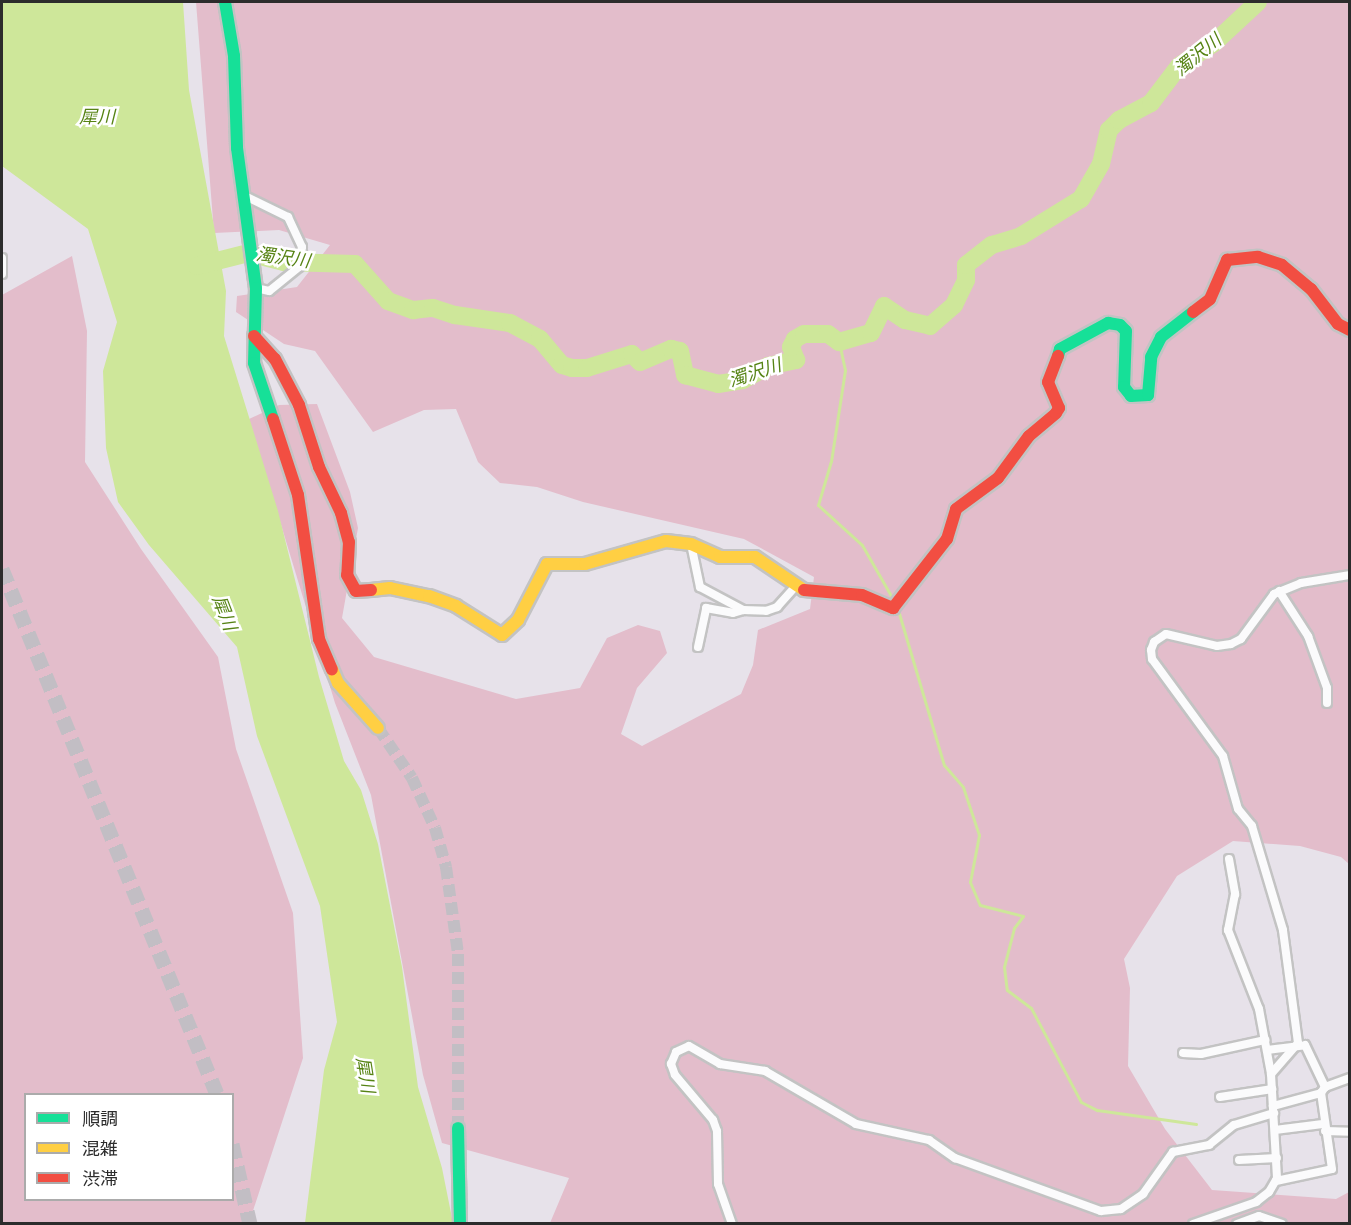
<!DOCTYPE html>
<html>
<head>
<meta charset="utf-8">
<style>
	body { margin:0 }
	#map { position:relative; width:1351px; height:1225px; overflow:hidden; background:#e7e2ea; font-family:Jost,"Noto Sans JP",sans-serif }
	div>[style] { position:absolute }
	[style*='--x'] { left:calc(var(--x)*1px); top:calc(var(--y)*1px); width:calc(var(--w)*1px); rotate:calc(var(--a)*1deg) }
	.green>* { inset:0; background:#e3bdcb }
	.water>* { inset:0; background:#cee79a }
	.stream>* { height:3px; margin:-1.5px; padding:0 1.5px; transform-origin:1.5px; border-radius:1.5px; background:#cee79a }
	.river>* { height:18px; margin:-9px; padding:0 9px; transform-origin:9px; border-radius:9px; background:#cee79a }
	.secondary-tunnel>* { height:12px; margin-top:-6px; transform-origin:0; background:repeating-linear-gradient(90deg,#c2bec4 0 12px,transparent 0 18px) }
	.highway-tunnel>* { height:15px; margin-top:-7.5px; transform-origin:0; background:repeating-linear-gradient(90deg,#c2bec4 0 15px,transparent 0 23px) }
	.roads { filter:drop-shadow(2px 0 #c3c3c3) drop-shadow(-2px 0 #c3c3c3) drop-shadow(0 2px #c3c3c3) drop-shadow(0 -2px #c3c3c3) }
	.street>* { height:8px; margin:-4px; padding:0 4px; transform-origin:4px; border-radius:4px; background:#fbfbfc }
	.fast>* { height:12px; margin:-6px; padding:0 6px; transform-origin:6px; border-radius:6px; background:#16e098 }
	.slow>* { height:12px; margin:-6px; padding:0 6px; transform-origin:6px; border-radius:6px; background:#ffcf43 }
	.jam>* { height:12px; margin:-6px; padding:0 6px; transform-origin:6px; border-radius:6px; background:#f24e42 }
	span { translate:-50% -50%; white-space:nowrap; text-align:center; line-height:1.15; -webkit-text-stroke:5px #fff; paint-order:stroke }
	.water-label { font-size:18px; color:#568314; font-style:italic }
	.frame { position:absolute; inset:0; border:3px solid #2c2c2c; pointer-events:none }
	.legend { position:absolute; left:24px; top:1093px; width:210px; height:108px; box-sizing:border-box; background:#fff; border:2px solid #ababab; margin:0; padding:8px 10px; list-style:none; font-size:18px; color:#2c2c2c }
	.legend li { display:flex; align-items:center; gap:12px; height:30px }
	.legend b { width:30px; border:2px solid #ababab }
</style>
</head>
<body>
<div id="map">
	<div class="green">
		<div style="clip-path:polygon(196px 2px,1349px 2px,1349px 864px,1341px 857px,1300px 846px,1233px 841px,1177px 876px,1124px 959px,1130px 988px,1128px 1066px,1165px 1129px,1212px 1190px,1336px 1199px,1349px 1192px,1349px 1223px,550px 1223px,569px 1178px,442px 1143px,423px 1075px,371px 795px,335px 703px,249px 419px,279px 405px,317px 404px,350px 492px,358px 528px,342px 618px,374px 657px,516px 699px,580px 688px,607px 638px,638px 625px,660px 631px,667px 653px,637px 688px,621px 734px,642px 746px,741px 694px,753px 665px,758px 630px,810px 609px,814px 577px,744px 539px,583px 502px,537px 487px,500px 483px,478px 462px,456px 409px,424px 410px,373px 432px,315px 351px,284px 344px,236px 312px,237px 296px,297px 287px,330px 245px,279px 230px,214px 233px)"></div>
		<div style="clip-path:polygon(evenodd,72px 256px,87px 331px,85px 462px,141px 549px,218px 657px,236px 749px,293px 913px,303px 1058px,249px 1223px,2px 1223px,2px 295px,72px 256px,26px 1094px,232px 1094px,232px 1200px,26px 1200px,26px 1094px)"></div>
	</div>
	<div class="water">
		<div style="clip-path:polygon(2px 2px,183px 2px,189px 90px,226px 291px,224px 336px,278px 511px,319px 677px,344px 761px,361px 790px,378px 844px,402px 967px,418px 1087px,442px 1168px,453px 1223px,305px 1223px,324px 1070px,337px 1022px,320px 906px,257px 736px,237px 647px,149px 545px,118px 502px,106px 448px,103px 371px,117px 322px,88px 229px,2px 166px)"></div>
	</div>
	<div class="stream">
		<div style="--x:839;--y:342;--w:29;--a:78"></div>
		<div style="--x:845;--y:370;--w:92;--a:98.7"></div>
		<div style="--x:831;--y:461;--w:46;--a:106.5"></div>
		<div style="--x:818;--y:505;--w:59;--a:42.3"></div>
		<div style="--x:862;--y:545;--w:64;--a:60.3"></div>
		<div style="--x:898;--y:610;--w:162;--a:73.5"></div>
		<div style="--x:944;--y:765;--w:29;--a:49"></div>
		<div style="--x:963;--y:787;--w:51;--a:71.6"></div>
		<div style="--x:979;--y:835;--w:48;--a:100.8"></div>
		<div style="--x:970;--y:882;--w:25;--a:67"></div>
		<div style="--x:980;--y:905;--w:44;--a:14.3"></div>
		<div style="--x:1023;--y:916;--w:15;--a:127"></div>
		<div style="--x:1014;--y:928;--w:40;--a:104.4"></div>
		<div style="--x:1004;--y:967;--w:23;--a:83"></div>
		<div style="--x:1007;--y:990;--w:30;--a:37"></div>
		<div style="--x:1031;--y:1008;--w:106;--a:62"></div>
		<div style="--x:1081;--y:1102;--w:18;--a:27"></div>
		<div style="--x:1097;--y:1110;--w:100;--a:8"></div>
	</div>
	<div class="river">
		<div style="--x:197;--y:266;--w:53;--a:-14.3"></div>
		<div style="--x:248;--y:253;--w:37;--a:14"></div>
		<div style="--x:284;--y:262;--w:71;--a:1.6"></div>
		<div style="--x:355;--y:264;--w:50;--a:48.3"></div>
		<div style="--x:388;--y:301;--w:27;--a:20"></div>
		<div style="--x:413;--y:310;--w:20;--a:-6"></div>
		<div style="--x:433;--y:308;--w:23;--a:18"></div>
		<div style="--x:455;--y:315;--w:56;--a:8.3"></div>
		<div style="--x:510;--y:323;--w:34;--a:28"></div>
		<div style="--x:540;--y:339;--w:34;--a:50"></div>
		<div style="--x:562;--y:365;--w:10;--a:17"></div>
		<div style="--x:572;--y:368;--w:15;--a:0"></div>
		<div style="--x:587;--y:368;--w:47;--a:-17.3"></div>
		<div style="--x:632;--y:354;--w:11;--a:45"></div>
		<div style="--x:640;--y:362;--w:34;--a:-23"></div>
		<div style="--x:671;--y:349;--w:9;--a:13"></div>
		<div style="--x:680;--y:351;--w:25;--a:78"></div>
		<div style="--x:685;--y:375;--w:34;--a:15"></div>
		<div style="--x:718;--y:384;--w:25;--a:-9"></div>
		<div style="--x:743;--y:380;--w:29;--a:-29"></div>
		<div style="--x:768;--y:366;--w:29;--a:-12"></div>
		<div style="--x:796;--y:360;--w:14;--a:-111"></div>
		<div style="--x:791;--y:347;--w:9;--a:-63"></div>
		<div style="--x:795;--y:339;--w:10;--a:-29"></div>
		<div style="--x:804;--y:334;--w:24;--a:0"></div>
		<div style="--x:828;--y:334;--w:14;--a:36"></div>
		<div style="--x:839;--y:342;--w:33;--a:-16"></div>
		<div style="--x:871;--y:333;--w:30;--a:-64"></div>
		<div style="--x:884;--y:306;--w:25;--a:34"></div>
		<div style="--x:905;--y:320;--w:26;--a:13"></div>
		<div style="--x:930;--y:326;--w:32;--a:-41"></div>
		<div style="--x:954;--y:305;--w:28;--a:-64"></div>
		<div style="--x:966;--y:280;--w:15;--a:-90"></div>
		<div style="--x:966;--y:265;--w:33;--a:-38"></div>
		<div style="--x:992;--y:245;--w:30;--a:-17"></div>
		<div style="--x:1021;--y:236;--w:70;--a:-31.7"></div>
		<div style="--x:1081;--y:199;--w:40;--a:-60.3"></div>
		<div style="--x:1101;--y:164;--w:35;--a:-77"></div>
		<div style="--x:1109;--y:130;--w:14;--a:-45"></div>
		<div style="--x:1119;--y:120;--w:36;--a:-28"></div>
		<div style="--x:1151;--y:103;--w:46;--a:-52.9"></div>
		<div style="--x:1179;--y:66;--w:42;--a:-33.3"></div>
		<div style="--x:1214;--y:43;--w:60;--a:-43"></div>
	</div>
	<div class="secondary-tunnel">
		<div style="--x:378;--y:728;--w:60;--a:55.8"></div>
		<div style="--x:412;--y:778;--w:55;--a:65.3"></div>
		<div style="--x:435;--y:828;--w:41;--a:74.2"></div>
		<div style="--x:446;--y:867;--w:88;--a:82.1"></div>
		<div style="--x:458;--y:954;--w:174;--a:90"></div>
	</div>
	<div class="highway-tunnel">
		<div style="--x:2;--y:569;--w:567;--a:67.73"></div>
		<div style="--x:232;--y:1144;--w:82;--a:77.3"></div>
	</div>
	<div class="roads">
		<div class="street">
			<div style="--x:245;--y:196;--w:48;--a:26"></div>
			<div style="--x:288;--y:217;--w:33;--a:65"></div>
			<div style="--x:302;--y:247;--w:20;--a:99"></div>
			<div style="--x:299;--y:267;--w:38;--a:141"></div>
			<div style="--x:269;--y:291;--w:13;--a:-167"></div>
			<div style="--x:2;--y:258;--w:16;--a:90"></div>
			<div style="--x:691;--y:544;--w:44;--a:78.2"></div>
			<div style="--x:700;--y:587;--w:49;--a:28.1"></div>
			<div style="--x:743;--y:610;--w:23;--a:2"></div>
			<div style="--x:766;--y:611;--w:12;--a:-20"></div>
			<div style="--x:777;--y:607;--w:28;--a:-48"></div>
			<div style="--x:1279;--y:591;--w:54;--a:57.2"></div>
			<div style="--x:1308;--y:636;--w:55;--a:69.9"></div>
			<div style="--x:1327;--y:688;--w:15;--a:90"></div>
			<div style="--x:698;--y:647;--w:40;--a:-78"></div>
			<div style="--x:706;--y:608;--w:27;--a:10"></div>
			<div style="--x:733;--y:613;--w:10;--a:-17"></div>
			<div style="--x:1229;--y:859;--w:36;--a:80"></div>
			<div style="--x:1235;--y:894;--w:37;--a:101"></div>
			<div style="--x:1228;--y:930;--w:85;--a:68.6"></div>
			<div style="--x:1259;--y:1009;--w:66;--a:79.5"></div>
			<div style="--x:1267;--y:1050;--w:38;--a:-7"></div>
			<div style="--x:1305;--y:1045;--w:47;--a:64.5"></div>
			<div style="--x:1325;--y:1087;--w:7;--a:124"></div>
			<div style="--x:1321;--y:1093;--w:50;--a:164.8"></div>
			<div style="--x:1183;--y:1053;--w:18;--a:3"></div>
			<div style="--x:1201;--y:1054;--w:66;--a:-12.3"></div>
			<div style="--x:1325;--y:1087;--w:27;--a:-20"></div>
			<div style="--x:1220;--y:1097;--w:53;--a:-8.7"></div>
			<div style="--x:1275;--y:1130;--w:48;--a:-7.1"></div>
			<div style="--x:1325;--y:1131;--w:25;--a:2"></div>
			<div style="--x:1239;--y:1160;--w:38;--a:-3"></div>
			<div style="--x:1276;--y:1181;--w:57;--a:-12.1"></div>
			<div style="--x:1332;--y:1169;--w:77;--a:-98.2"></div>
			<div style="--x:732;--y:1224;--w:42;--a:-109.3"></div>
			<div style="--x:718;--y:1184;--w:53;--a:-91.1"></div>
			<div style="--x:717;--y:1131;--w:12;--a:-110"></div>
			<div style="--x:713;--y:1120;--w:59;--a:-130.2"></div>
			<div style="--x:675;--y:1075;--w:12;--a:-110"></div>
			<div style="--x:671;--y:1064;--w:13;--a:-67"></div>
			<div style="--x:676;--y:1052;--w:14;--a:-25"></div>
			<div style="--x:689;--y:1046;--w:36;--a:30"></div>
			<div style="--x:720;--y:1064;--w:46;--a:8.8"></div>
			<div style="--x:765;--y:1071;--w:105;--a:30.2"></div>
			<div style="--x:856;--y:1124;--w:75;--a:12.4"></div>
			<div style="--x:929;--y:1140;--w:32;--a:35"></div>
			<div style="--x:955;--y:1158;--w:155;--a:20"></div>
			<div style="--x:1101;--y:1211;--w:20;--a:-6"></div>
			<div style="--x:1121;--y:1209;--w:27;--a:-34"></div>
			<div style="--x:1143;--y:1194;--w:52;--a:-54.5"></div>
			<div style="--x:1173;--y:1152;--w:37;--a:-11"></div>
			<div style="--x:1209;--y:1145;--w:32;--a:-39"></div>
			<div style="--x:1234;--y:1125;--w:42;--a:-16.7"></div>
			<div style="--x:1193;--y:1224;--w:67;--a:-19.2"></div>
			<div style="--x:1256;--y:1202;--w:16;--a:-38"></div>
			<div style="--x:1269;--y:1192;--w:16;--a:-60"></div>
			<div style="--x:1277;--y:1178;--w:104;--a:-93.3"></div>
			<div style="--x:1271;--y:1074;--w:41;--a:-48.9"></div>
			<div style="--x:1298;--y:1043;--w:114;--a:-97.6"></div>
			<div style="--x:1283;--y:930;--w:109;--a:-106.6"></div>
			<div style="--x:1252;--y:826;--w:22;--a:-129"></div>
			<div style="--x:1238;--y:809;--w:55;--a:-105.8"></div>
			<div style="--x:1223;--y:756;--w:120;--a:-126.2"></div>
			<div style="--x:1152;--y:659;--w:9;--a:-96"></div>
			<div style="--x:1151;--y:650;--w:9;--a:-69"></div>
			<div style="--x:1154;--y:642;--w:14;--a:-34"></div>
			<div style="--x:1166;--y:634;--w:52;--a:13.2"></div>
			<div style="--x:1217;--y:646;--w:14;--a:-8"></div>
			<div style="--x:1231;--y:644;--w:11;--a:-27"></div>
			<div style="--x:1241;--y:639;--w:56;--a:-53.7"></div>
			<div style="--x:1274;--y:594;--w:29;--a:-22"></div>
			<div style="--x:1301;--y:583;--w:50;--a:-9.3"></div>
			<div style="--x:1237;--y:1224;--w:23;--a:-20"></div>
			<div style="--x:1259;--y:1216;--w:24;--a:19"></div>
		</div>
		<div class="fast">
			<div style="--x:225;--y:2;--w:55;--a:80.5"></div>
			<div style="--x:234;--y:56;--w:92;--a:88.1"></div>
			<div style="--x:237;--y:148;--w:141;--a:82.3"></div>
			<div style="--x:256;--y:288;--w:75;--a:91.5"></div>
			<div style="--x:254;--y:363;--w:59;--a:71.3"></div>
			<div style="--x:1058;--y:356;--w:7;--a:-74"></div>
			<div style="--x:1060;--y:349;--w:55;--a:-28.4"></div>
			<div style="--x:1108;--y:323;--w:12;--a:9"></div>
			<div style="--x:1120;--y:325;--w:8;--a:45"></div>
			<div style="--x:1126;--y:331;--w:56;--a:92"></div>
			<div style="--x:1124;--y:387;--w:11;--a:52"></div>
			<div style="--x:1131;--y:396;--w:17;--a:-3"></div>
			<div style="--x:1148;--y:395;--w:38;--a:-85"></div>
			<div style="--x:1151;--y:357;--w:22;--a:-63"></div>
			<div style="--x:1161;--y:337;--w:41;--a:-38"></div>
			<div style="--x:458;--y:1128;--w:96;--a:88.8"></div>
		</div>
		<div class="slow">
			<div style="--x:371;--y:590;--w:19;--a:-6"></div>
			<div style="--x:390;--y:588;--w:40;--a:12"></div>
			<div style="--x:429;--y:596;--w:29;--a:20"></div>
			<div style="--x:456;--y:606;--w:54;--a:32.2"></div>
			<div style="--x:502;--y:635;--w:22;--a:-43"></div>
			<div style="--x:518;--y:620;--w:63;--a:-62.6"></div>
			<div style="--x:547;--y:564;--w:38;--a:0"></div>
			<div style="--x:585;--y:564;--w:84;--a:-15.9"></div>
			<div style="--x:666;--y:541;--w:25;--a:7"></div>
			<div style="--x:691;--y:544;--w:32;--a:24"></div>
			<div style="--x:720;--y:557;--w:35;--a:0"></div>
			<div style="--x:755;--y:557;--w:59;--a:34"></div>
			<div style="--x:332;--y:669;--w:15;--a:67"></div>
			<div style="--x:338;--y:683;--w:60;--a:48.4"></div>
		</div>
		<div class="jam">
			<div style="--x:1193;--y:312;--w:21;--a:-37"></div>
			<div style="--x:1210;--y:299;--w:43;--a:-66.4"></div>
			<div style="--x:1227;--y:260;--w:31;--a:-6"></div>
			<div style="--x:1258;--y:257;--w:25;--a:18"></div>
			<div style="--x:1282;--y:265;--w:38;--a:40"></div>
			<div style="--x:1311;--y:289;--w:44;--a:52.4"></div>
			<div style="--x:1338;--y:324;--w:13;--a:27"></div>
			<div style="--x:254;--y:336;--w:31;--a:48"></div>
			<div style="--x:275;--y:359;--w:52;--a:62.4"></div>
			<div style="--x:299;--y:405;--w:65;--a:72.1"></div>
			<div style="--x:319;--y:467;--w:51;--a:64.4"></div>
			<div style="--x:341;--y:513;--w:30;--a:75"></div>
			<div style="--x:349;--y:542;--w:33;--a:93"></div>
			<div style="--x:347;--y:575;--w:18;--a:61"></div>
			<div style="--x:356;--y:591;--w:15;--a:-4"></div>
			<div style="--x:273;--y:419;--w:80;--a:71.8"></div>
			<div style="--x:298;--y:495;--w:146;--a:81.7"></div>
			<div style="--x:319;--y:639;--w:33;--a:67"></div>
			<div style="--x:804;--y:590;--w:58;--a:4.9"></div>
			<div style="--x:862;--y:595;--w:34;--a:23"></div>
			<div style="--x:893;--y:608;--w:88;--a:-52"></div>
			<div style="--x:947;--y:539;--w:31;--a:-73"></div>
			<div style="--x:956;--y:509;--w:52;--a:-36.4"></div>
			<div style="--x:998;--y:478;--w:52;--a:-53.6"></div>
			<div style="--x:1029;--y:436;--w:35;--a:-40"></div>
			<div style="--x:1056;--y:413;--w:6;--a:-59"></div>
			<div style="--x:1059;--y:408;--w:28;--a:-113"></div>
			<div style="--x:1048;--y:382;--w:28;--a:-69"></div>
		</div>
	</div>
	<div class="water-label">
		<span style="left:1198px;top:55px;rotate:-39deg">濁沢川</span>
		<span style="left:97px;top:117px">犀川</span>
		<span style="left:283px;top:258px;rotate:8deg">濁沢川</span>
		<span style="left:755px;top:373px;rotate:-18deg">濁沢川</span>
		<span style="left:224px;top:613px;rotate:69deg">犀川</span>
		<span style="left:365px;top:1075px;rotate:81deg">犀川</span>
	</div>
	<div class="frame"></div>
	<ul class="legend">
	<li><b style="height:8px;background:#16e098"></b>順調</li>
	<li><b style="height:8px;background:#ffcf43"></b>混雑</li>
	<li><b style="height:8px;background:#f24e42"></b>渋滞</li>
	</ul>
</div>
</body>
</html>
